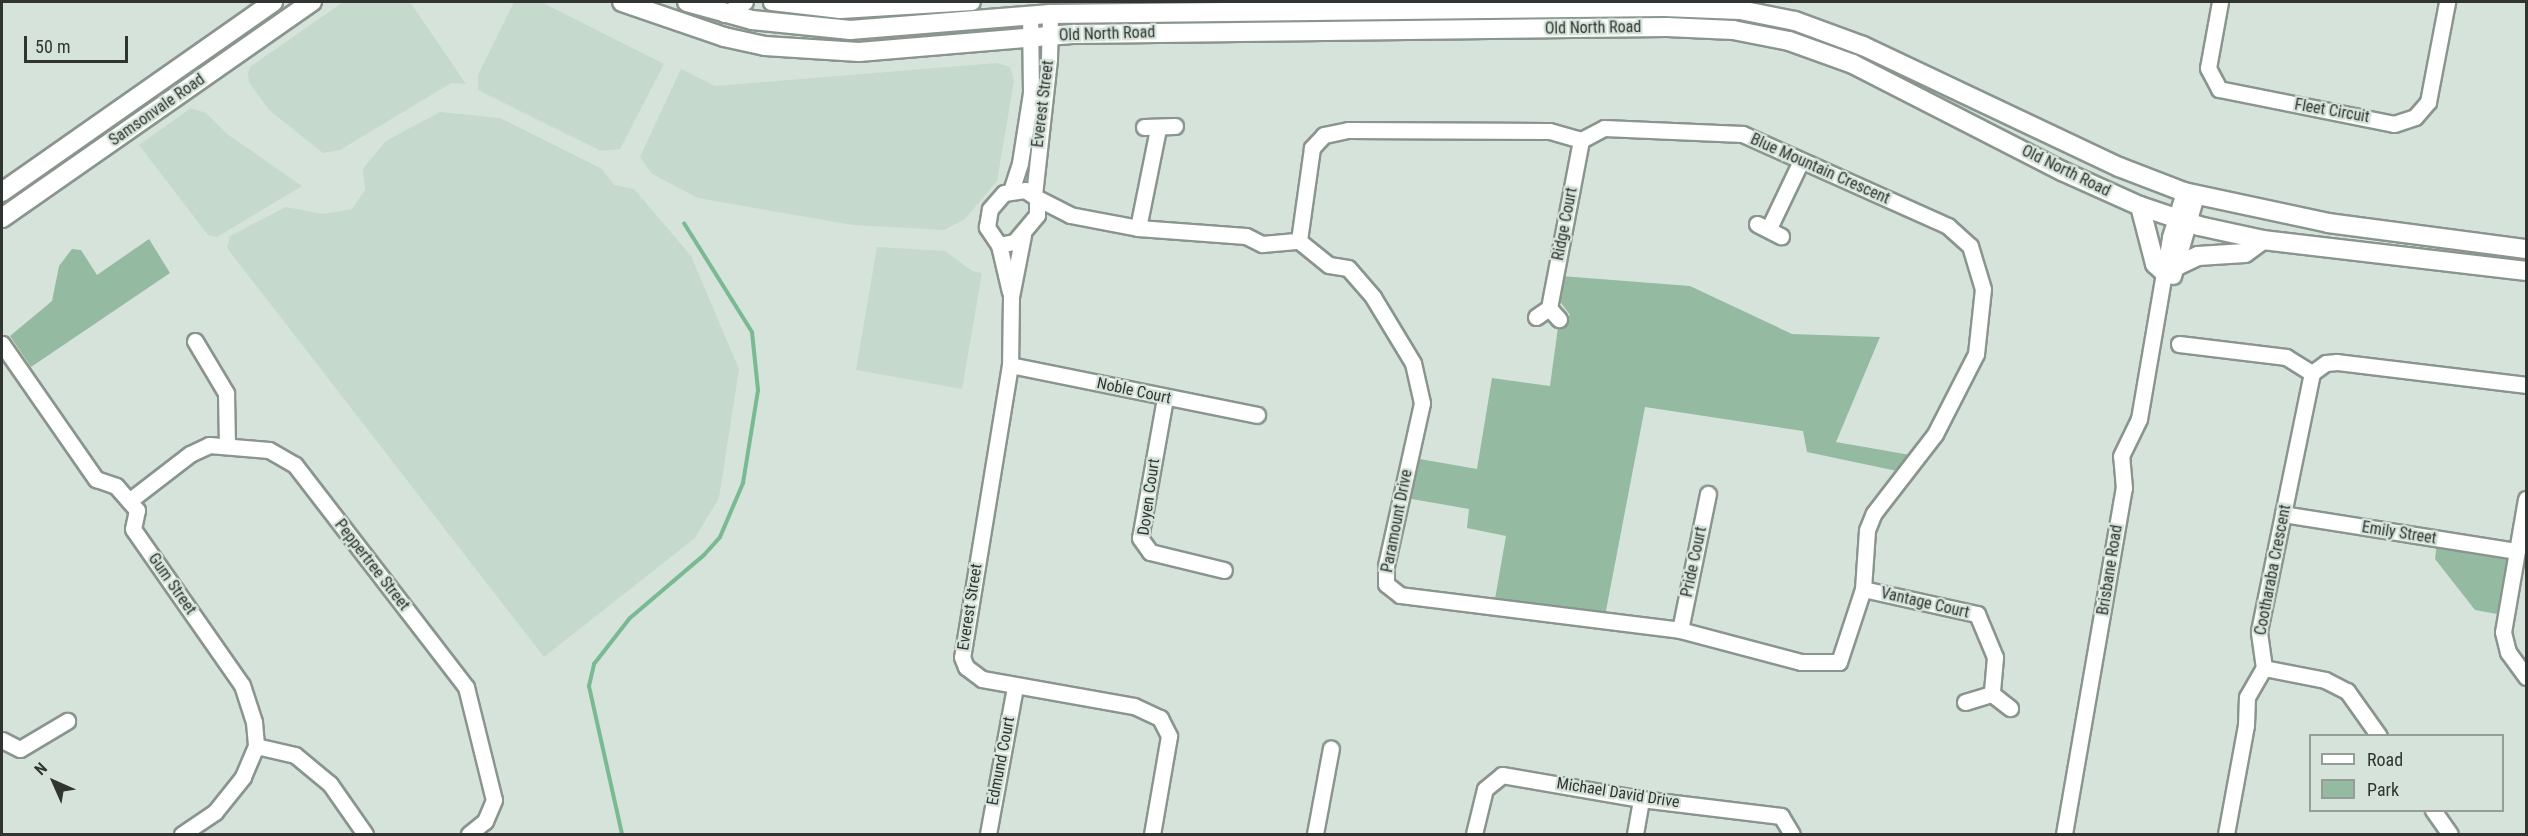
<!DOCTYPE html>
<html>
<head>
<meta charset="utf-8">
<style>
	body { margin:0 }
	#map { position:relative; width:2528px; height:836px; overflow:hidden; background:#d6e3da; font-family:"Roboto Condensed",sans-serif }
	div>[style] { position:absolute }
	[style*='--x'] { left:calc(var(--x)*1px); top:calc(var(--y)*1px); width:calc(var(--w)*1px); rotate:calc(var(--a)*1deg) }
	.built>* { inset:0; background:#c5d9cc }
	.green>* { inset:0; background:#95baa2 }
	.stream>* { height:4px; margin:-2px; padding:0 2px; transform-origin:2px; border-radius:2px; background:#79ba92 }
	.roads { filter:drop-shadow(2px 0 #89958d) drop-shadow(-2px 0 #89958d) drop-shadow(0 2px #89958d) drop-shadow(0 -2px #89958d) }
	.minor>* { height:15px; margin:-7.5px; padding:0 7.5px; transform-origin:7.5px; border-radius:7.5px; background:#fff }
	.major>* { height:18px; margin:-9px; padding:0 9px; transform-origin:9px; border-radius:9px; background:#fff }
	span { translate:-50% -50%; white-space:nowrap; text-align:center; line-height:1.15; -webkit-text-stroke:4.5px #d6e3da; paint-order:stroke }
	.street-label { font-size:16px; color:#303531 }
	.frame { position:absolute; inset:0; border:3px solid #303531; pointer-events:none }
	.legend { position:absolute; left:2309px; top:734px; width:195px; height:78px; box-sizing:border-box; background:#d6e3da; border:2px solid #949d96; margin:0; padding:8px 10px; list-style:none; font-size:18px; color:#303531 }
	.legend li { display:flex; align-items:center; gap:12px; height:30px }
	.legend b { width:30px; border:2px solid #949d96 }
	.north { position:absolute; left:24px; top:752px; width:60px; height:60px; -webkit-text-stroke:4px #d6e3da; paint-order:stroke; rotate:315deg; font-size:16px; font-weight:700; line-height:24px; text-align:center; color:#303531 }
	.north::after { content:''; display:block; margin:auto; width:21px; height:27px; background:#303531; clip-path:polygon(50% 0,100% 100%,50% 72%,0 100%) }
	.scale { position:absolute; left:24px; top:36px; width:104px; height:27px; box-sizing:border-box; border:3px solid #303531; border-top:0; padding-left:8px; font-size:18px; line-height:21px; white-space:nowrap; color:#303531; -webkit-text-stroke:4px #d6e3da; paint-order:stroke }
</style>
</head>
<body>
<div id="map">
	<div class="built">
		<div style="clip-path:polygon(343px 2px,410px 2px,466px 84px,451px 83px,340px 150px,323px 153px,269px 110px,249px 82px,248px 73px,250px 67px)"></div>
		<div style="clip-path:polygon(514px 2px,541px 2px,664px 64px,620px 149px,601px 151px,478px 90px,478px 75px)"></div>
		<div style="clip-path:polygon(997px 63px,1010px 67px,1014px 81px,997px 181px,965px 219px,944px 230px,853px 225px,698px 198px,652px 174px,640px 157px,681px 69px,715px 86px)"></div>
		<div style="clip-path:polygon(191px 108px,206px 113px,227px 134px,302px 186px,217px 237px,208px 235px,139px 145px)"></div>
		<div style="clip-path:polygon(440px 112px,500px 118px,602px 169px,614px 185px,634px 189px,691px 256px,739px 369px,719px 498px,695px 538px,544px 657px,227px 248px,230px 236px,286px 207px,323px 214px,352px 209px,365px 190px,363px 169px,386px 141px)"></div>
		<div style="clip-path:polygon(877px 247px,945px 251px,972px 271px,982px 273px,962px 389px,856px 370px)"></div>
	</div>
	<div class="green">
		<div style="clip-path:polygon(149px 239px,170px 273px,31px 367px,10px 336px,52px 301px,59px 266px,72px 249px,81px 250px,97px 275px)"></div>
		<div style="clip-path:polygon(1561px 276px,1690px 286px,1792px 334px,1880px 337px,1836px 442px,1916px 456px,1897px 471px,1807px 452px,1803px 431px,1645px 407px,1604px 621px,1495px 599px,1506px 536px,1467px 528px,1469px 509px,1406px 498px,1414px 458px,1477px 469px,1492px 378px,1550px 386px,1558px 327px,1570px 315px,1556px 296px)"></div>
		<div style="clip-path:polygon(2437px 543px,2511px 554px,2497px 614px,2475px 610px,2435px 559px)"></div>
	</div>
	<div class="stream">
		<div style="--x:622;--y:834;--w:152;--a:-102.6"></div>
		<div style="--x:589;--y:686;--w:23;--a:-77"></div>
		<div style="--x:594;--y:664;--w:58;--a:-52"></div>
		<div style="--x:630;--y:618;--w:97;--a:-40.4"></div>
		<div style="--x:704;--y:555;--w:24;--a:-48"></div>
		<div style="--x:720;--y:537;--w:59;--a:-66.9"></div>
		<div style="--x:743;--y:483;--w:94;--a:-80.8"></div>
		<div style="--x:758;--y:390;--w:58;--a:-95.9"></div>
		<div style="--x:752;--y:332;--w:128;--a:-122"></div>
	</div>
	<div class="roads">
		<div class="minor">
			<div style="--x:771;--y:2;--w:69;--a:6.6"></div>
			<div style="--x:840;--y:10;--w:132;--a:-3.5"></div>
			<div style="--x:2220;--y:2;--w:67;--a:100.3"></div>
			<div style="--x:2208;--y:68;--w:24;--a:62"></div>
			<div style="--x:2219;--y:89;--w:178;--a:11.3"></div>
			<div style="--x:2394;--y:124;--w:22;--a:-18"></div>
			<div style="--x:2415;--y:117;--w:20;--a:-49"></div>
			<div style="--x:2428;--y:102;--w:102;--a:-79.2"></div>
			<div style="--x:724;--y:14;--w:24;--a:-30"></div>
			<div style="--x:1144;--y:127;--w:31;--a:-2"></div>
			<div style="--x:1025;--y:190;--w:14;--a:34"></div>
			<div style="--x:1037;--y:198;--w:17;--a:90"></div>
			<div style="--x:1037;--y:215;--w:35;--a:130"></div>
			<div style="--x:1014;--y:242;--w:15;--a:169"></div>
			<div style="--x:999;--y:245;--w:22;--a:-124"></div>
			<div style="--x:987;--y:227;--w:18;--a:-81"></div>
			<div style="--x:990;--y:209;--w:21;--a:-49"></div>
			<div style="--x:1004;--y:193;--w:21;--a:-8"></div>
			<div style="--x:1011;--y:191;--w:29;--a:-72"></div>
			<div style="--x:1020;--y:163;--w:71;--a:-81.1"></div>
			<div style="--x:1031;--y:93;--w:78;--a:-90.7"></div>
			<div style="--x:1034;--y:195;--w:137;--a:-83.7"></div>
			<div style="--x:1049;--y:59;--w:45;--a:-88.7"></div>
			<div style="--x:1037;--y:198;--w:37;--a:27"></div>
			<div style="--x:1070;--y:215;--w:69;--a:10.8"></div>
			<div style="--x:1138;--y:228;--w:108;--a:4.2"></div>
			<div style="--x:1246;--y:236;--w:18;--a:27"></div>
			<div style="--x:1262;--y:244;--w:37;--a:-5"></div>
			<div style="--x:1299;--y:241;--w:38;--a:39"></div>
			<div style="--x:1329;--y:265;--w:19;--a:9"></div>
			<div style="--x:1348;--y:268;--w:38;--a:49"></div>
			<div style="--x:1373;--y:297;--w:77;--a:58.8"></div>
			<div style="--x:1413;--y:363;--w:41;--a:77.3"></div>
			<div style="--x:1422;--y:403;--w:167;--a:102.5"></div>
			<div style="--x:1386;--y:566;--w:18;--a:90"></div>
			<div style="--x:1386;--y:584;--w:18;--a:38"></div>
			<div style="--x:1400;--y:595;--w:282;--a:7.1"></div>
			<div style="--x:1680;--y:630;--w:125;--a:14.8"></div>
			<div style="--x:1801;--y:662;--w:38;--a:0"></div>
			<div style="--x:1839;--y:662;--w:77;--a:-71.8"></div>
			<div style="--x:1863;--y:589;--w:59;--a:-86.1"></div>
			<div style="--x:1867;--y:530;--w:18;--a:-68"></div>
			<div style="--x:1874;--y:513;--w:100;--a:-52.3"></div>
			<div style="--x:1935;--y:434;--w:90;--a:-62.9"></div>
			<div style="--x:1976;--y:354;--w:65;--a:-83.9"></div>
			<div style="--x:1983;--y:289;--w:45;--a:-106.8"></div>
			<div style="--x:1970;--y:246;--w:30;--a:-138"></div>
			<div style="--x:1948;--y:226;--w:226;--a:-155.9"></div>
			<div style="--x:1742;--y:134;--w:138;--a:-177.5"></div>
			<div style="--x:1604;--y:128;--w:26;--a:152"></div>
			<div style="--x:1581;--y:140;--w:33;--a:-164"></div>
			<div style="--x:1549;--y:131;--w:201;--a:-179.7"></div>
			<div style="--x:1348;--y:130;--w:25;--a:168"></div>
			<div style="--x:1324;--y:135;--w:18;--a:133"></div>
			<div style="--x:1312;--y:148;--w:94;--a:98"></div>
			<div style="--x:1757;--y:224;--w:27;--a:27"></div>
			<div style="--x:1138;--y:228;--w:101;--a:-78.6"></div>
			<div style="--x:1769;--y:228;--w:74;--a:-64.5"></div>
			<div style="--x:1023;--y:235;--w:63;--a:101"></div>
			<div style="--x:1011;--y:297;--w:68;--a:90.8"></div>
			<div style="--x:1010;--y:365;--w:296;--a:99.3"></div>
			<div style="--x:962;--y:657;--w:11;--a:68"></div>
			<div style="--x:966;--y:667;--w:20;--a:37"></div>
			<div style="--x:982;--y:679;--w:154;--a:10.1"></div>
			<div style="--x:1134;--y:706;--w:29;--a:25"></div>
			<div style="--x:1160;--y:718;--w:20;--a:63"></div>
			<div style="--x:1169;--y:736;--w:99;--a:99.8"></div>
			<div style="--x:999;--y:245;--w:48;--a:76.8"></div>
			<div style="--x:2173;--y:276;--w:84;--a:-74.1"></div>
			<div style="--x:1549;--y:308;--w:171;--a:-79.2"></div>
			<div style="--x:1536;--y:317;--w:16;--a:-35"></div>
			<div style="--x:1549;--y:308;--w:15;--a:48"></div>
			<div style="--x:195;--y:341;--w:61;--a:59.2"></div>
			<div style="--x:226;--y:393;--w:53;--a:88.9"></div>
			<div style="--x:2;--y:344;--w:165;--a:55.2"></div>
			<div style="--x:96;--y:479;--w:21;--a:19"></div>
			<div style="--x:116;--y:486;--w:32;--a:49"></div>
			<div style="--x:137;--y:510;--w:19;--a:102"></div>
			<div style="--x:133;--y:529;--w:190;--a:55.1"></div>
			<div style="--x:242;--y:685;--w:39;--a:72"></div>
			<div style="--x:254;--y:722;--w:24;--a:85"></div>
			<div style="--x:256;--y:746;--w:34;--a:113"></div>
			<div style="--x:243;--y:777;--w:45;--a:128.7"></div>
			<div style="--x:215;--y:812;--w:40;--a:146"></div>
			<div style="--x:2179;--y:344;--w:108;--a:6.9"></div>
			<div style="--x:2286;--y:357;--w:31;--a:32"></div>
			<div style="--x:1010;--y:365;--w:252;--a:11.4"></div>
			<div style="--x:1165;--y:398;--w:142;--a:100.1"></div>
			<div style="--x:1140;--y:538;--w:17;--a:54"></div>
			<div style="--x:1150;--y:552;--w:76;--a:13.7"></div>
			<div style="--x:2526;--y:499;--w:135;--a:99.8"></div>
			<div style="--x:2503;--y:632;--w:21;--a:76"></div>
			<div style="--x:2508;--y:652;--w:31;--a:54"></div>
			<div style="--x:129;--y:501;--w:77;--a:-37.6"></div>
			<div style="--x:190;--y:454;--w:21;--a:-25"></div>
			<div style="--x:209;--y:445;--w:60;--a:4.8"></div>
			<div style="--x:269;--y:450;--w:30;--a:30"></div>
			<div style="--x:295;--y:465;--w:280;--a:52.4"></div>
			<div style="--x:466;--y:687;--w:116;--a:76.1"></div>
			<div style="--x:494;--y:800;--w:23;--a:113"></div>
			<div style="--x:485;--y:821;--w:21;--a:141"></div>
			<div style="--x:2283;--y:514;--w:236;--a:9"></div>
			<div style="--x:1863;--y:589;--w:117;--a:12.4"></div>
			<div style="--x:1977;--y:614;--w:47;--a:67.3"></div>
			<div style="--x:1995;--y:657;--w:37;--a:95"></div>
			<div style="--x:1680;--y:630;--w:139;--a:-78.4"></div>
			<div style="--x:2264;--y:668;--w:62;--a:11.1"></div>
			<div style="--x:2325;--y:680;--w:25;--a:27"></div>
			<div style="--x:2347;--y:691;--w:55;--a:54.6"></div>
			<div style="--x:1965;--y:702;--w:28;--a:-17"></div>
			<div style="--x:1992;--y:694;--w:23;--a:38"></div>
			<div style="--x:2;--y:740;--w:20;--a:27"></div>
			<div style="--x:20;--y:749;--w:55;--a:-30.8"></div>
			<div style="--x:256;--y:746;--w:40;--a:13"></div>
			<div style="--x:295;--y:755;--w:45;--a:39.6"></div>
			<div style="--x:330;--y:784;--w:61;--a:55"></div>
			<div style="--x:2433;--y:810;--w:29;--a:55"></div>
			<div style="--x:988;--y:834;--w:149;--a:-79.6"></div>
			<div style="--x:1315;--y:834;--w:87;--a:-79.5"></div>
			<div style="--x:1474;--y:834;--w:46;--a:-76.3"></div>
			<div style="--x:1485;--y:789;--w:22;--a:-39"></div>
			<div style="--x:1502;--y:775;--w:141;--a:9.8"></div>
			<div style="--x:1641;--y:799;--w:141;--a:6.9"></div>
			<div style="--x:1781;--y:816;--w:21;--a:59"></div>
			<div style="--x:1635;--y:834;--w:36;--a:-80"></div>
			<div style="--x:2064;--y:834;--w:351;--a:-80.2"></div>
			<div style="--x:2124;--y:488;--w:32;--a:-95"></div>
			<div style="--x:2121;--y:456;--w:41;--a:-64.1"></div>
			<div style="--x:2139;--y:419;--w:185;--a:-80.3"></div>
			<div style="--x:2170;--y:237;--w:47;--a:-72.7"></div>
			<div style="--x:2226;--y:834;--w:111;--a:-79.6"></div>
			<div style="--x:2246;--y:725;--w:28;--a:-88"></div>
			<div style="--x:2247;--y:697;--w:34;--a:-60"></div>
			<div style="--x:2264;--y:668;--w:37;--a:-98"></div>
			<div style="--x:2259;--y:631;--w:263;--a:-78.4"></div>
			<div style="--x:2312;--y:373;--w:17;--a:-36"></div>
			<div style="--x:2326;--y:363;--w:11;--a:-5"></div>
			<div style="--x:2337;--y:362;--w:190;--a:6.9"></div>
		</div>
		<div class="major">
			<div style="--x:622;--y:2;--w:108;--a:18.9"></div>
			<div style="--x:724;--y:37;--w:42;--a:12.4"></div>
			<div style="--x:765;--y:46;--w:94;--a:3.7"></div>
			<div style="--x:859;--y:52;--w:217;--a:-4.8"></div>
			<div style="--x:1075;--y:34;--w:592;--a:-0.68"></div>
			<div style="--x:1667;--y:27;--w:66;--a:2.6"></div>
			<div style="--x:1733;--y:30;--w:57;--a:11.1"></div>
			<div style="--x:1789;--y:41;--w:68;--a:19.8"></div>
			<div style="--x:1853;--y:64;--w:235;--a:27.1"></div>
			<div style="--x:2062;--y:171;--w:85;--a:24.2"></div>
			<div style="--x:2140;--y:206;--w:62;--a:18.7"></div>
			<div style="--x:2199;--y:226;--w:66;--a:12.3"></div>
			<div style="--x:2263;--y:240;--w:265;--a:6.7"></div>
			<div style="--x:687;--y:2;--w:67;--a:15.5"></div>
			<div style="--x:752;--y:20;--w:99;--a:5.8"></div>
			<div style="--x:850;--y:30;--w:201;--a:-4.6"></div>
			<div style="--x:1050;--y:14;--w:614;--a:-0.65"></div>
			<div style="--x:1664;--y:7;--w:76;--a:2.3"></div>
			<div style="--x:1740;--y:10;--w:56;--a:11.3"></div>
			<div style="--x:1795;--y:21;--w:72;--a:20.2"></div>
			<div style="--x:1863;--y:46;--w:283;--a:25.3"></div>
			<div style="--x:2119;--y:167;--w:70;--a:21"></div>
			<div style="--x:2184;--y:192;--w:147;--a:12.1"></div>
			<div style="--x:2328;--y:223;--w:200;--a:7.5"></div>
			<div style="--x:2;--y:192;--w:331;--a:-35"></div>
			<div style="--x:2140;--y:206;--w:60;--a:75.5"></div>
			<div style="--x:2155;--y:264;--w:12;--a:42"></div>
			<div style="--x:2;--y:218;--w:378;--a:-34.9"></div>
			<div style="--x:2175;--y:267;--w:25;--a:-26"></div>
			<div style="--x:2198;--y:256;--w:47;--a:-3.7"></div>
			<div style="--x:2245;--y:253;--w:22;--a:-36"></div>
		</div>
	</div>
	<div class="street-label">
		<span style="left:1593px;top:28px;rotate:-1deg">Old North Road</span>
		<span style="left:1107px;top:34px;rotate:-2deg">Old North Road</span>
		<span style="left:1043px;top:104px;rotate:-83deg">Everest Street</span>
		<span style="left:157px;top:110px;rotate:-35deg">Samsonvale Road</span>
		<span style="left:2332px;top:111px;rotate:10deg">Fleet Circuit</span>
		<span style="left:1820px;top:169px;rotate:24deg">Blue Mountain Crescent</span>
		<span style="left:2066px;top:171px;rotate:26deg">Old North Road</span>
		<span style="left:1565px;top:224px;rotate:-79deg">Ridge Court</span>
		<span style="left:1134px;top:391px;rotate:12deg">Noble Court</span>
		<span style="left:1149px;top:497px;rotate:-82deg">Doyen Court</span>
		<span style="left:1397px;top:521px;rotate:-79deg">Paramount Drive</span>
		<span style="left:2399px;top:533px;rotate:9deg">Emily Street</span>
		<span style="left:1694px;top:562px;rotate:-78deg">Pride Court</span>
		<span style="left:372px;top:565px;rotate:52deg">Peppertree Street</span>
		<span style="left:2110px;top:570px;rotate:-81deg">Brisbane Road</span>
		<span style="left:2273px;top:570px;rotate:-79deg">Cootharaba Crescent</span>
		<span style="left:172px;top:584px;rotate:55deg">Gum Street</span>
		<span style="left:1925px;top:603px;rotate:13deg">Vantage Court</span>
		<span style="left:970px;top:607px;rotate:-81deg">Everest Street</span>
		<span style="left:1001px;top:761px;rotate:-79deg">Edmund Court</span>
		<span style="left:1618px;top:793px;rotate:9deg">Michael David Drive</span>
	</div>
	<div class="frame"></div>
	<ul class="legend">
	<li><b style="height:8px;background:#fff"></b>Road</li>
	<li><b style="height:16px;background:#95baa2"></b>Park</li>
	</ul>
	<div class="north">N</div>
	<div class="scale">50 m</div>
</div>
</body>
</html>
